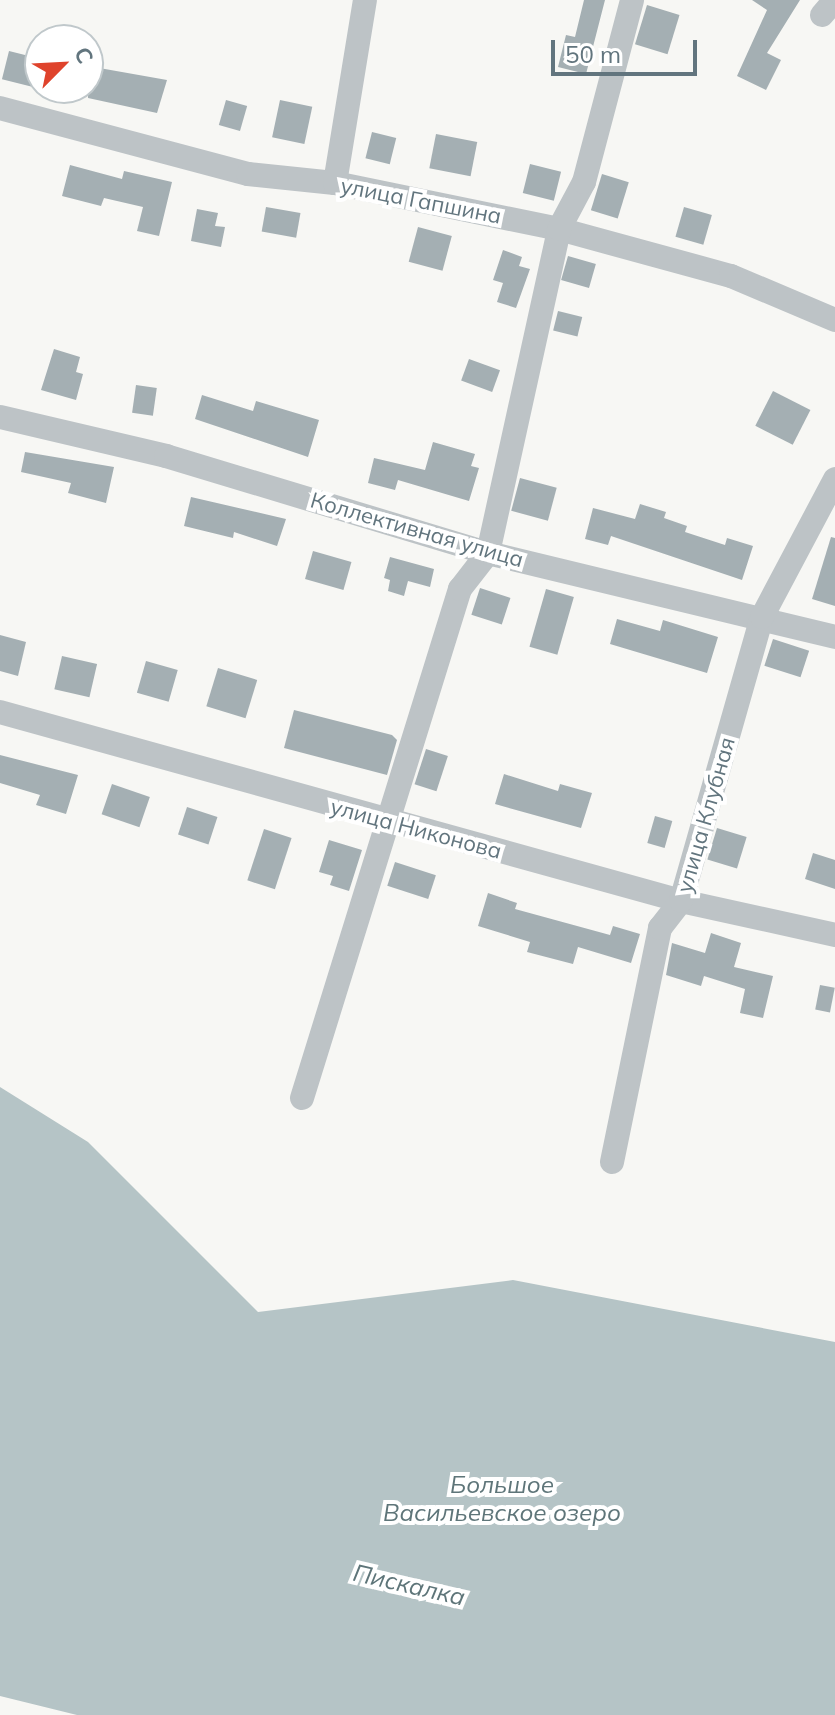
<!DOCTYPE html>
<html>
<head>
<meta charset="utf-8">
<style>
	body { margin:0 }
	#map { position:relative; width:835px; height:1715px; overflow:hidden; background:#f7f7f4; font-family:Mulish,sans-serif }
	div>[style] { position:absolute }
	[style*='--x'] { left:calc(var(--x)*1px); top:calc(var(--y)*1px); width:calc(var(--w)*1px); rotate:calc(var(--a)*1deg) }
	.water>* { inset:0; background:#b5c4c6 }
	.building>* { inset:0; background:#a4afb3; transform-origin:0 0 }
	.street>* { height:24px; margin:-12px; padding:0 12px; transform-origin:12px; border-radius:12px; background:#bdc3c6 }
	span { translate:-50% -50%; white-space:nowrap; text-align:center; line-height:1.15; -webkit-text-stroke:8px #fff; paint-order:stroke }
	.street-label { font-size:22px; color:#62757e }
	.water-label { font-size:24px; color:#5e7579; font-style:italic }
	.north { position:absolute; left:24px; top:24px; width:80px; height:80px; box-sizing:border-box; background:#fff; border:2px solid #c0c8cb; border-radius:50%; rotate:66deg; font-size:22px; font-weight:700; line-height:32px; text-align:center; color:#62757e }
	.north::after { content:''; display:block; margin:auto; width:28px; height:36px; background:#df432c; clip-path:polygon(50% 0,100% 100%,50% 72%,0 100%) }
	.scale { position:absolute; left:551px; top:40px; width:146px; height:36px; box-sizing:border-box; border:4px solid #62757e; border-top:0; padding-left:10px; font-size:24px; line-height:28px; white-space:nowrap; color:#62757e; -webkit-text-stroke:6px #fff; paint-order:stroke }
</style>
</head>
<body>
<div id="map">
	<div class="water">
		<div style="clip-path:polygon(0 1087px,88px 1142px,258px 1312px,513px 1280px,835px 1342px,835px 1715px,77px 1715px,0 1696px)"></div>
	</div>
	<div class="building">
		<div style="clip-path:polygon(584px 0,605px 0,586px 74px,558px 67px,566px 35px,575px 37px)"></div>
		<div style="clip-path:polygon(752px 0,800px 0,767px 53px,781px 60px,766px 90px,737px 76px,767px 10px)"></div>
		<div style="left:647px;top:5px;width:34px;height:41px;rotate:17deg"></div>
		<div style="left:9px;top:51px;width:32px;height:29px;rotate:14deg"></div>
		<div style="clip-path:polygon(88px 66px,167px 80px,157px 113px,88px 98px)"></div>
		<div style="left:226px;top:100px;width:22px;height:26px;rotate:16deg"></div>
		<div style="left:280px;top:100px;width:33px;height:38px;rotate:12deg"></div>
		<div style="left:372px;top:132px;width:25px;height:27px;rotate:14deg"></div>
		<div style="left:436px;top:134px;width:42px;height:35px;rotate:11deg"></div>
		<div style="left:530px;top:164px;width:32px;height:30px;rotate:14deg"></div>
		<div style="clip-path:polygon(70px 165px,122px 179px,124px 171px,172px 182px,159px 236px,137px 231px,143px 207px,104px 198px,101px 206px,62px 196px)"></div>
		<div style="left:602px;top:174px;width:28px;height:38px;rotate:17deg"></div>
		<div style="left:266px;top:207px;width:35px;height:25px;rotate:10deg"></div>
		<div style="left:684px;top:207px;width:29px;height:31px;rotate:16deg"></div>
		<div style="clip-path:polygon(197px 209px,218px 213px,215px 226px,225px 227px,221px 247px,191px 241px)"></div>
		<div style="left:418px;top:227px;width:35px;height:36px;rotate:15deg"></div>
		<div style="clip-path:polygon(503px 250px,522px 257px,519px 266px,530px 269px,516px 308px,497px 302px,503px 283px,493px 280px)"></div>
		<div style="left:568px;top:256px;width:29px;height:25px;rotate:16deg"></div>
		<div style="left:558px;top:311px;width:25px;height:20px;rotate:14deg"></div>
		<div style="clip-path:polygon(54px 349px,80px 357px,76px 372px,83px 374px,76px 400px,41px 390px)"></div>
		<div style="left:469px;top:359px;width:33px;height:23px;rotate:20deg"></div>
		<div style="left:136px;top:385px;width:21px;height:28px;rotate:8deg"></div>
		<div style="left:773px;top:391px;width:42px;height:39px;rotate:27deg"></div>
		<div style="clip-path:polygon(202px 395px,253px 411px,256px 401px,319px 420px,308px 457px,195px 419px)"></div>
		<div style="clip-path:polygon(433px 442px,475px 454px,471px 466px,479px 468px,469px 501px,398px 480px,395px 490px,368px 483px,374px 458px,425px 470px)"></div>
		<div style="clip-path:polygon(25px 452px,114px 467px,106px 503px,68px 493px,71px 483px,21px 472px)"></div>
		<div style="left:520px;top:478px;width:38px;height:34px;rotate:15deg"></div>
		<div style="clip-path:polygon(191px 497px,286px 519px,277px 546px,234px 532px,233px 538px,184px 526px)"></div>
		<div style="clip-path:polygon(640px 504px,666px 512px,664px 518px,687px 526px,685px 532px,725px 545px,727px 538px,753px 546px,742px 580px,611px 536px,608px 545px,585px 539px,593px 508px,635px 519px)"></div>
		<div style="clip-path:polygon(831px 537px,835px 538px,835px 606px,812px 599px)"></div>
		<div style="left:313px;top:551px;width:40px;height:29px;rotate:16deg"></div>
		<div style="clip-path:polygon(390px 557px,434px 569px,430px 587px,408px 581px,404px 596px,388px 591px,390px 580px,384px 578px)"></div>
		<div style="left:480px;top:588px;width:32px;height:28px;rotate:18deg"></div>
		<div style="left:546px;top:589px;width:29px;height:60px;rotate:16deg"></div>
		<div style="clip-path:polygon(617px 619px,660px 631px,663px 620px,718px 637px,707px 673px,610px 644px)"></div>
		<div style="clip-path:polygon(0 635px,26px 642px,18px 676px,0 671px)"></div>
		<div style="left:773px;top:639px;width:38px;height:28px;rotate:18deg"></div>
		<div style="left:62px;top:656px;width:36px;height:34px;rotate:13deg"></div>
		<div style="left:146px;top:661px;width:33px;height:33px;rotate:16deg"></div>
		<div style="left:218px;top:668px;width:41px;height:40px;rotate:17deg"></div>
		<div style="clip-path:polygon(294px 710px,392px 735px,397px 740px,387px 775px,284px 748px)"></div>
		<div style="left:426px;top:749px;width:23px;height:37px;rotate:18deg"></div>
		<div style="clip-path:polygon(0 755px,78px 775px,66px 814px,36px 805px,40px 795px,0 783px)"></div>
		<div style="clip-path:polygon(504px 774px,558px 791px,560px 784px,592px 793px,581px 828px,495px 804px)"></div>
		<div style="left:112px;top:784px;width:40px;height:32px;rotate:19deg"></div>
		<div style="left:187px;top:807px;width:32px;height:29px;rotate:18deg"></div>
		<div style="left:655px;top:816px;width:18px;height:28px;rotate:16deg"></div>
		<div style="left:717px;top:828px;width:31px;height:33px;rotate:17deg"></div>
		<div style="left:264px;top:829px;width:29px;height:54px;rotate:18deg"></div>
		<div style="clip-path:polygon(329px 840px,362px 850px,349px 891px,330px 885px,333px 876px,319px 872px)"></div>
		<div style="clip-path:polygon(813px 853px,835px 860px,835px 889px,805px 879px)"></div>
		<div style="left:395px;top:862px;width:43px;height:25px;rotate:18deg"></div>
		<div style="clip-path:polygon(488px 893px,517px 903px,515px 909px,610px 935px,613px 926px,640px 934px,631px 963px,578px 947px,573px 964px,527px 952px,530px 942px,478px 926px)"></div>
		<div style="clip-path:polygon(711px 933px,741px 943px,734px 967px,773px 976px,763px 1018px,740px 1013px,745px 989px,704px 976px,701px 986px,666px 975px,672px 943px,705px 953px)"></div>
		<div style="left:820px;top:985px;width:15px;height:25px;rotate:11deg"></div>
	</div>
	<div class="street">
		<div style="--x:822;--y:15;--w:20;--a:-49"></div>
		<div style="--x:0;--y:108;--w:257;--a:14.9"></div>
		<div style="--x:248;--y:174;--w:87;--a:5.9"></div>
		<div style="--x:335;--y:183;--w:229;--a:11.6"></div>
		<div style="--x:559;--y:229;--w:178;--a:15.3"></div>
		<div style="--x:731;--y:276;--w:113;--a:22.9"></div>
		<div style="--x:335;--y:183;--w:185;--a:-80.7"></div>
		<div style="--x:0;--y:417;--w:171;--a:13.2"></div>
		<div style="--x:166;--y:456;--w:336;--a:16.8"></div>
		<div style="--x:488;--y:553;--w:357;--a:13.6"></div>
		<div style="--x:0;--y:712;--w:707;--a:15.51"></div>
		<div style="--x:681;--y:901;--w:158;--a:12.4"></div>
		<div style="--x:302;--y:1098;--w:533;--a:-72.76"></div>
		<div style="--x:460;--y:589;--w:46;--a:-52.1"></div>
		<div style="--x:488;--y:553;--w:332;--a:-77.6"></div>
		<div style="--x:559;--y:229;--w:53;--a:-62"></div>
		<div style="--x:584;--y:182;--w:188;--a:-75.2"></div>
		<div style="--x:612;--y:1162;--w:239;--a:-78.4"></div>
		<div style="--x:660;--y:928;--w:34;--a:-52"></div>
		<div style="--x:681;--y:901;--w:295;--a:-74.1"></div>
		<div style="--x:762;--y:617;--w:156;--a:-62.1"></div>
	</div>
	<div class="street-label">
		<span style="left:421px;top:201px;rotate:11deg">улица Гапшина</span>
		<span style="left:417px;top:530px;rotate:16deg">Коллективная улица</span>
		<span style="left:706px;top:815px;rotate:-74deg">улица Клубная</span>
		<span style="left:416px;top:829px;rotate:15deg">улица Никонова</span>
	</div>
	<div class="water-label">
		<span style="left:502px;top:1499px">Большое<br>Васильевское озеро</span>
		<span style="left:409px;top:1585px;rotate:13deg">Пискалка</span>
	</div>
	<div class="north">С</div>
	<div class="scale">50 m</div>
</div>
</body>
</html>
